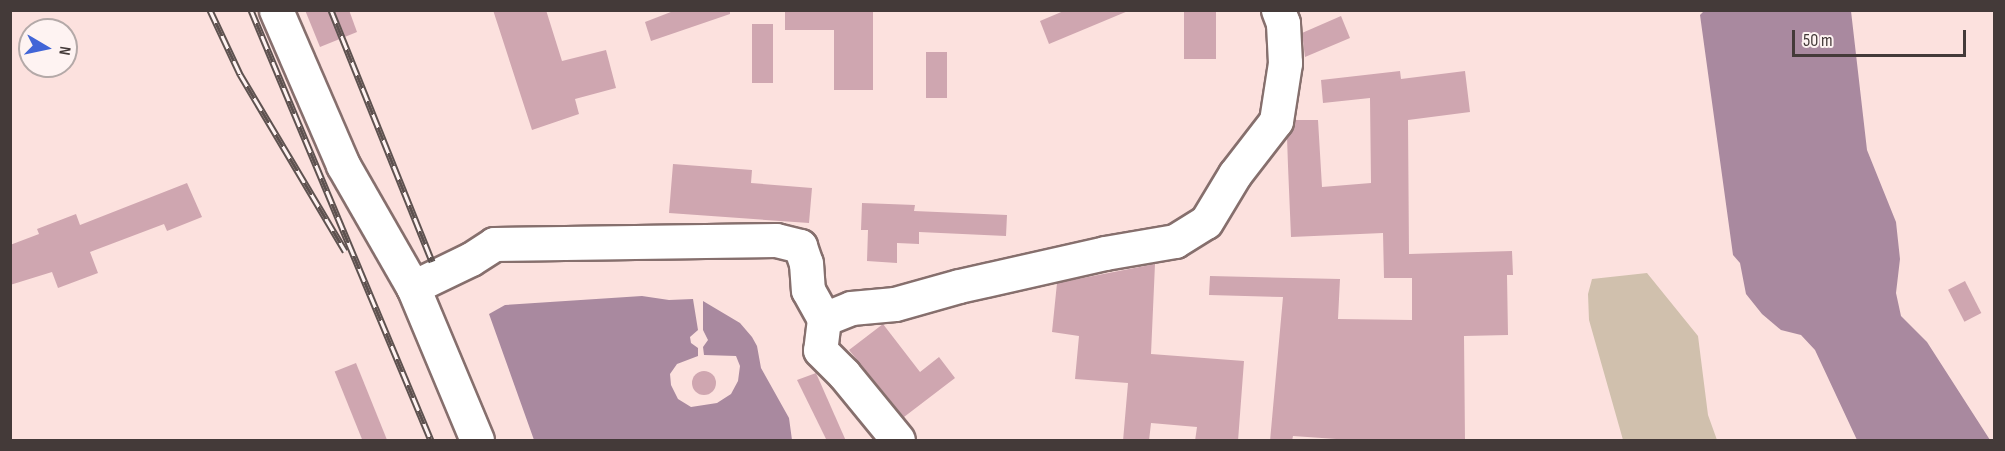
<!DOCTYPE html>
<html>
<head>
<meta charset="utf-8">
<style>
	body { margin:0 }
	#map { position:relative; width:2005px; height:451px; overflow:hidden; background:#fce1de; font-family:"Sofia Sans Condensed",sans-serif }
	div>[style] { position:absolute }
	[style*='--x'] { left:calc(var(--x)*1px); top:calc(var(--y)*1px); width:calc(var(--w)*1px); rotate:calc(var(--a)*1deg) }
	.green>* { inset:0; background:#d0c0ad }
	.water>* { inset:0; background:#a9899f }
	.building>* { inset:0; background:#cfa6b0; transform-origin:0 0 }
	.round { border-radius:50% }
	.roads { filter:drop-shadow(2px 0 #866f6d) drop-shadow(-2px 0 #866f6d) drop-shadow(0 2px #866f6d) drop-shadow(0 -2px #866f6d) }
	.minor>* { height:33px; margin:-16.5px; padding:0 16.5px; transform-origin:16.5px; border-radius:16.5px; background:#fff }
	.rail>* { height:7px; margin-top:-3.5px; transform-origin:0; background:repeating-linear-gradient(90deg,#fef3f2 0 14px,#5e5250 0 28px); box-sizing:border-box; border-block:2px solid #5e5250 }
	span { translate:-50% -50%; white-space:nowrap; text-align:center; line-height:1.15; -webkit-text-stroke:5px #fef3f2; paint-order:stroke }
	.frame { position:absolute; inset:0; border:12px solid #443a39; pointer-events:none }
	.north { position:absolute; left:18px; top:18px; width:60px; height:60px; box-sizing:border-box; background:#fef3f2; border:2px solid #b4a9a8; border-radius:50%; rotate:99deg; font-size:16px; font-weight:700; line-height:24px; text-align:center; color:#443a39 }
	.north::after { content:''; display:block; margin:auto; width:21px; height:27px; background:#4165d7; clip-path:polygon(50% 0,100% 100%,50% 72%,0 100%) }
	.scale { position:absolute; left:1792px; top:30px; width:174px; height:27px; box-sizing:border-box; border:3px solid #443a39; border-top:0; padding-left:8px; font-size:18px; line-height:21px; white-space:nowrap; color:#443a39; -webkit-text-stroke:4px #fef3f2; paint-order:stroke }
</style>
</head>
<body>
<div id="map">
	<div class="green">
		<div style="clip-path:polygon(1647px 273px,1698px 336px,1708px 415px,1717px 440px,1623px 440px,1589px 320px,1588px 294px,1592px 279px)"></div>
	</div>
	<div class="water">
		<div style="clip-path:polygon(1704px 11px,1851px 11px,1867px 150px,1896px 222px,1900px 259px,1896px 293px,1901px 316px,1927px 342px,1990px 440px,1857px 440px,1815px 350px,1801px 335px,1781px 330px,1762px 314px,1746px 294px,1740px 263px,1733px 255px,1700px 15px)"></div>
		<div style="clip-path:polygon(642px 296px,669px 300px,693px 299px,698px 330px,690px 337px,691px 343px,698px 348px,698px 356px,677px 364px,670px 374px,671px 385px,678px 399px,691px 407px,717px 403px,731px 394px,738px 381px,740px 366px,736px 356px,704px 355px,703px 347px,708px 340px,703px 330px,703px 301px,740px 323px,752px 337px,757px 346px,761px 368px,789px 418px,792px 440px,534px 440px,489px 314px,505px 305px)"></div>
	</div>
	<div class="building">
		<div style="clip-path:polygon(305px 10px,349px 10px,357px 32px,320px 47px)"></div>
		<div style="clip-path:polygon(493px 10px,546px 10px,562px 61px,606px 50px,616px 88px,575px 99px,579px 114px,532px 130px)"></div>
		<div style="clip-path:polygon(676px 10px,730px 10px,730px 14px,651px 41px,645px 22px)"></div>
		<div style="clip-path:polygon(785px 10px,873px 10px,873px 90px,834px 90px,834px 30px,785px 30px)"></div>
		<div style="clip-path:polygon(1066px 10px,1128px 10px,1128px 11px,1049px 44px,1040px 21px)"></div>
		<div style="left:1184px;top:10px;width:32px;height:49px"></div>
		<div style="clip-path:polygon(1341px 16px,1350px 38px,1305px 57px,1302px 33px)"></div>
		<div style="left:752px;top:24px;width:21px;height:59px"></div>
		<div style="left:926px;top:52px;width:21px;height:46px"></div>
		<div style="clip-path:polygon(1400px 71px,1401px 79px,1465px 71px,1470px 112px,1408px 120px,1409px 254px,1512px 251px,1513px 275px,1507px 275px,1508px 335px,1464px 336px,1465px 441px,1365px 441px,1293px 436px,1292px 441px,1270px 441px,1283px 297px,1209px 295px,1210px 276px,1340px 279px,1338px 319px,1412px 320px,1412px 278px,1384px 278px,1383px 233px,1291px 237px,1288px 166px,1287px 137px,1295px 120px,1318px 120px,1322px 187px,1371px 183px,1370px 98px,1323px 103px,1321px 80px)"></div>
		<div style="clip-path:polygon(673px 164px,752px 170px,751px 183px,812px 188px,809px 223px,669px 213px)"></div>
		<div style="clip-path:polygon(187px 183px,202px 217px,167px 231px,164px 224px,90px 252px,98px 273px,58px 288px,52px 272px,10px 285px,10px 245px,39px 234px,37px 229px,76px 214px,80px 225px)"></div>
		<div style="clip-path:polygon(862px 203px,915px 205px,914px 211px,1007px 215px,1006px 236px,919px 232px,919px 244px,897px 243px,897px 263px,867px 261px,868px 230px,861px 230px)"></div>
		<div style="clip-path:polygon(1155px 264px,1151px 354px,1244px 361px,1238px 441px,1195px 441px,1197px 427px,1151px 423px,1149px 441px,1123px 441px,1128px 383px,1075px 379px,1079px 336px,1052px 332px,1057px 283px)"></div>
		<div style="left:1965px;top:281px;width:36px;height:19px;rotate:63deg"></div>
		<div style="clip-path:polygon(883px 324px,920px 372px,939px 357px,955px 378px,904px 417px,849px 350px)"></div>
		<div style="left:356px;top:363px;width:84px;height:23px;rotate:68deg"></div>
		<div class="round" style="left:692px;top:371px;width:24px;height:24px"></div>
		<div style="clip-path:polygon(816px 373px,846px 441px,827px 441px,797px 380px)"></div>
	</div>
	<div class="roads">
		<div class="minor">
			<div style="--x:276;--y:10;--w:169;--a:66.6"></div>
			<div style="--x:343;--y:165;--w:141;--a:60.2"></div>
			<div style="--x:413;--y:287;--w:166;--a:67.3"></div>
			<div style="--x:413;--y:287;--w:64;--a:-25.8"></div>
			<div style="--x:471;--y:259;--w:27;--a:-33"></div>
			<div style="--x:494;--y:244;--w:282;--a:-0.8"></div>
			<div style="--x:776;--y:240;--w:25;--a:14"></div>
			<div style="--x:800;--y:246;--w:18;--a:71"></div>
			<div style="--x:806;--y:263;--w:27;--a:86"></div>
			<div style="--x:808;--y:290;--w:33;--a:61"></div>
			<div style="--x:824;--y:319;--w:29;--a:-22"></div>
			<div style="--x:851;--y:308;--w:44;--a:-5.2"></div>
			<div style="--x:895;--y:304;--w:66;--a:-15.7"></div>
			<div style="--x:959;--y:286;--w:150;--a:-12.7"></div>
			<div style="--x:1105;--y:253;--w:71;--a:-9.7"></div>
			<div style="--x:1175;--y:241;--w:36;--a:-32"></div>
			<div style="--x:1206;--y:222;--w:56;--a:-58.9"></div>
			<div style="--x:1235;--y:174;--w:67;--a:-52.3"></div>
			<div style="--x:1276;--y:121;--w:59;--a:-81.2"></div>
			<div style="--x:1285;--y:63;--w:40;--a:-92.9"></div>
			<div style="--x:1283;--y:23;--w:14;--a:-111"></div>
			<div style="--x:824;--y:319;--w:31;--a:97"></div>
			<div style="--x:820;--y:350;--w:34;--a:45"></div>
			<div style="--x:844;--y:374;--w:85;--a:50.7"></div>
		</div>
	</div>
	<div class="rail">
		<div style="--x:210;--y:10;--w:71;--a:64.9"></div>
		<div style="--x:240;--y:74;--w:206;--a:59.3"></div>
		<div style="--x:251;--y:10;--w:466;--a:67.3"></div>
		<div style="--x:331;--y:10;--w:271;--a:68.1"></div>
	</div>
	<div class="frame"></div>
	<div class="north">N</div>
	<div class="scale">50 m</div>
</div>
</body>
</html>
